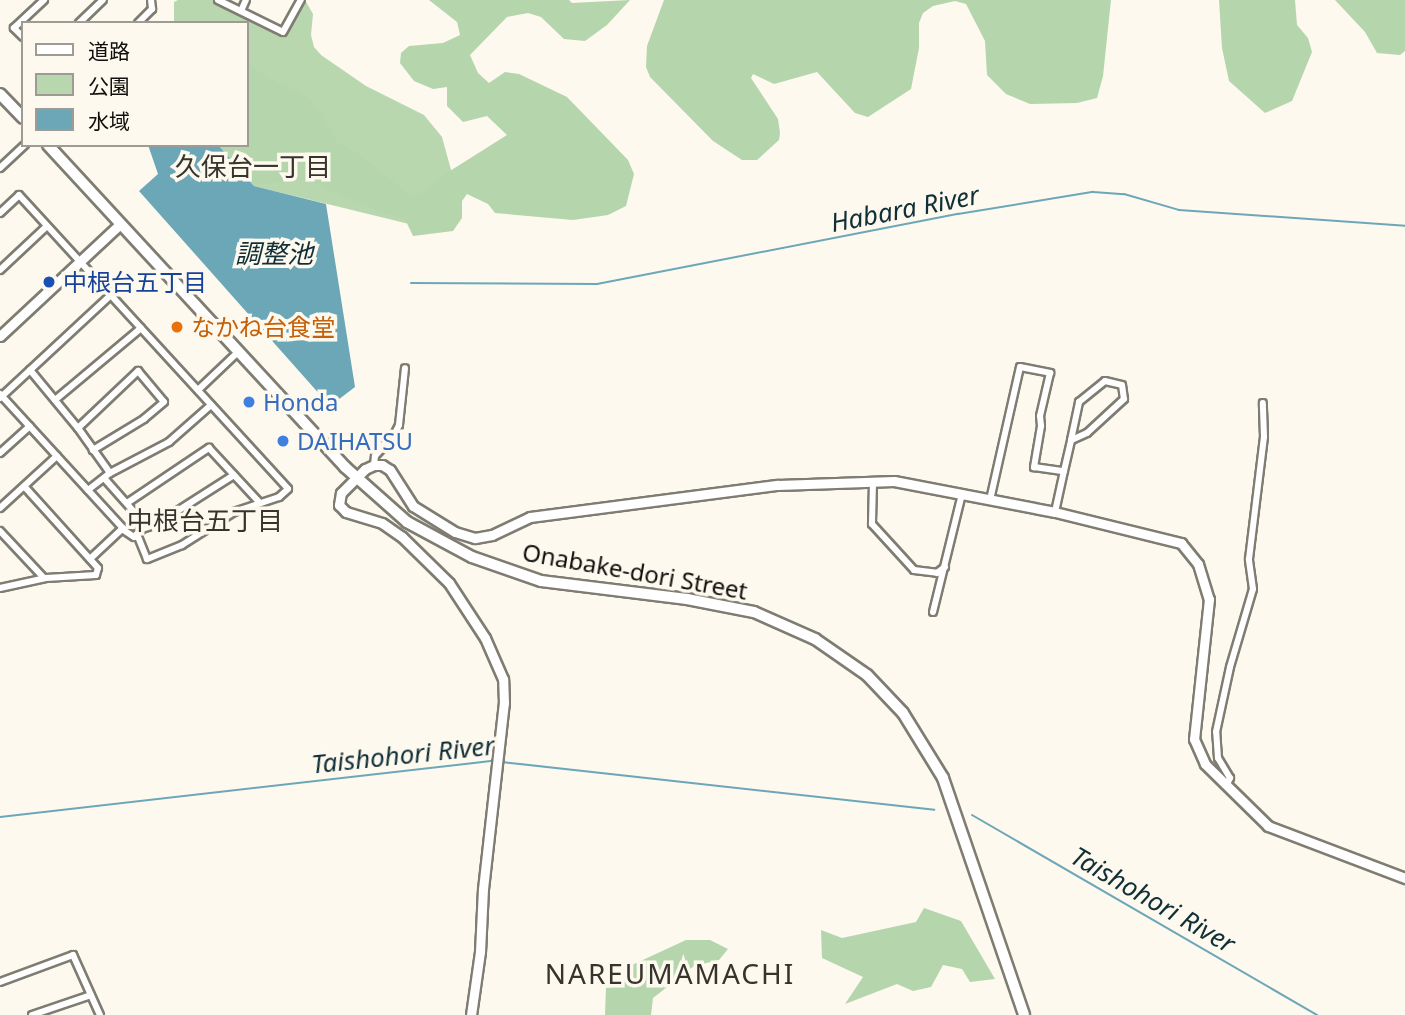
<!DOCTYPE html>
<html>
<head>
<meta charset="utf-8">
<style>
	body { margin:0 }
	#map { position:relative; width:1405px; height:1015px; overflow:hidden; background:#fdf9ee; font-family:"Noto Sans","Noto Sans JP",sans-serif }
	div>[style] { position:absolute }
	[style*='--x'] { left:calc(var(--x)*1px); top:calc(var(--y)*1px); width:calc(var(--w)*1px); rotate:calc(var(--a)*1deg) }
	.green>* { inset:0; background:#b8d7af }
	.forest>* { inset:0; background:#b5d5ac }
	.water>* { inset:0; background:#6ca7b8 }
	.stream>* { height:2px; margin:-1px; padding:0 1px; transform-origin:1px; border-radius:1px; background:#6ca7b8 }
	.roads { filter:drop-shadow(2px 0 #7f7c72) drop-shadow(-2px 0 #7f7c72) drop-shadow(0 2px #7f7c72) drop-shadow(0 -2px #7f7c72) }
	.street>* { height:6px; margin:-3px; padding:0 3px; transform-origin:3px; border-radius:3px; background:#fff }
	.secondary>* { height:9px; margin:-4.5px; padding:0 4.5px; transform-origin:4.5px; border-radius:4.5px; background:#fff }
	.primary>* { height:10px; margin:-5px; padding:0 5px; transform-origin:5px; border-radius:5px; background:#fff }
	.dots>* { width:19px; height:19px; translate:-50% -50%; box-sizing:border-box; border:4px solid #fdf9ee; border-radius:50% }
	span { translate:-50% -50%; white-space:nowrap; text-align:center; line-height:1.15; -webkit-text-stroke:7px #fdf9ee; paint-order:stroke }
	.transit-label { font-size:24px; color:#164399 }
	.left { translate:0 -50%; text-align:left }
	.food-label { font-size:24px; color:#c56008 }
	.shop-label { font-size:24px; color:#366cbe }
	.street-label { font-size:24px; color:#100f0c }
	.neighbourhood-label { font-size:26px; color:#36342b }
	.water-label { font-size:26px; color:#112f37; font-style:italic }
	.quarter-label { font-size:28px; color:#36342b; letter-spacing:2px }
	.legend { position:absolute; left:21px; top:21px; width:228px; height:126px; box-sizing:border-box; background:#fdf9ee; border:2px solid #9e9b94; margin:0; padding:9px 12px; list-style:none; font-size:21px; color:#100f0c }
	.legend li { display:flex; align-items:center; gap:14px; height:35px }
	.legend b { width:35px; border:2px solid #9e9b94 }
</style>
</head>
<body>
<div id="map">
	<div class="green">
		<div style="clip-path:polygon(178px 0,218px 0,283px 31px,301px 0,305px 0,313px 14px,311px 35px,314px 47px,321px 55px,366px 86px,424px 115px,442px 137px,456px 188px,409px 224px,254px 186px,218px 145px,247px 145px,247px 23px,174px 23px,174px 2px)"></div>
	</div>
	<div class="forest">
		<div style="clip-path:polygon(429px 0,569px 0,572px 3px,630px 0,607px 25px,585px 41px,564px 39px,541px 17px,528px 13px,507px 17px,470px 55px,478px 73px,489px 83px,505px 72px,519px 74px,567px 97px,628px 160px,634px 174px,626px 206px,608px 215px,573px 220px,495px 213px,488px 204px,467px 194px,462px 201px,462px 218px,453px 231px,413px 236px,405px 219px,376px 210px,306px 180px,256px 184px,247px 179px,218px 145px,247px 145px,247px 62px,266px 77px,305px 95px,321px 112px,336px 141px,359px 154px,411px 196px,425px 192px,442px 176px,507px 135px,487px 116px,463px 122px,447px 106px,447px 87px,433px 89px,414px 81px,400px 63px,401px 53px,409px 46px,443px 43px,460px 35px,457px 22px)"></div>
		<div style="clip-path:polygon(664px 0,1111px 0,1103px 76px,1097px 98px,1077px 103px,1030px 104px,1006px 94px,987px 75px,985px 41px,966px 4px,955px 1px,933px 6px,923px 13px,919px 23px,919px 48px,911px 89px,868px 117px,855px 113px,817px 72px,774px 84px,753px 74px,751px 78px,778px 119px,780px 133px,779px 140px,757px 160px,742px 160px,713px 141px,650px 77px,646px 67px,647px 46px)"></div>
		<div style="clip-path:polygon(1219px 0,1295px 0,1297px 25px,1308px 38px,1312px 52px,1292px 101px,1265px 113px,1229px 81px,1222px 48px)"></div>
		<div style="clip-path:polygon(1335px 0,1405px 0,1405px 51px,1400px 55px,1377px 53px,1365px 32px)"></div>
		<div style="clip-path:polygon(924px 908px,961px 921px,995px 979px,970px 982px,962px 969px,943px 965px,931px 987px,913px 991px,897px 984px,845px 1004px,863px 977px,822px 958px,821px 930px,842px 938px,916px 922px)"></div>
		<div style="clip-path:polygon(686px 940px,710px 940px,728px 949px,719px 960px,694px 966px,653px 998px,651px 1015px,605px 1015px,606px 987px,619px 971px)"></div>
	</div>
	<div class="water">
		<div style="clip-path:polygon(148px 145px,218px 145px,254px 186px,326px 204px,355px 387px,330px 406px,139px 191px,158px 174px)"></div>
	</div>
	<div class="stream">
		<div style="--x:411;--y:283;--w:186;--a:0.3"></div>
		<div style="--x:597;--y:284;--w:368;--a:-11"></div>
		<div style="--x:958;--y:214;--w:137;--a:-9.3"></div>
		<div style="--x:1093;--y:192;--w:31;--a:4"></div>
		<div style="--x:1124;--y:194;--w:57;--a:16.2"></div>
		<div style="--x:1179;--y:210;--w:227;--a:4"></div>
		<div style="--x:502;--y:762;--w:435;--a:6.3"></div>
		<div style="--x:972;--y:815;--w:399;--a:30.1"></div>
		<div style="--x:0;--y:817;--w:496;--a:-6.5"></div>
	</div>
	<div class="roads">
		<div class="street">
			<div style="--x:218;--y:0;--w:72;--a:26.2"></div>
			<div style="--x:283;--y:32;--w:37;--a:-61"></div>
			<div style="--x:241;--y:11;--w:12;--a:-66"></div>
			<div style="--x:79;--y:23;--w:33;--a:-44"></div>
			<div style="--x:138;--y:23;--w:20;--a:-45"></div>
			<div style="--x:152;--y:9;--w:9;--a:-96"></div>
			<div style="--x:23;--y:37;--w:13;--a:-135"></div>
			<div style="--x:14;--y:28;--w:41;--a:-43"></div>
			<div style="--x:0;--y:168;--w:34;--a:-43"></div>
			<div style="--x:0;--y:213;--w:26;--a:-43"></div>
			<div style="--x:19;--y:195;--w:398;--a:47.5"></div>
			<div style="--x:288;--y:489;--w:12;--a:138"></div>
			<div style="--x:279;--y:497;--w:47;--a:161.6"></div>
			<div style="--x:234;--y:512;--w:62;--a:147.6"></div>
			<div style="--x:182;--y:545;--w:38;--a:158"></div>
			<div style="--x:147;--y:559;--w:27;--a:-112"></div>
			<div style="--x:0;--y:270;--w:64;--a:-43.1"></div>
			<div style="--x:30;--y:370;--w:75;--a:50.4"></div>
			<div style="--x:78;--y:428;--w:55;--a:54.6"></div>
			<div style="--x:198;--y:390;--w:55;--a:-43.5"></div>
			<div style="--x:0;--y:394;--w:182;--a:47.5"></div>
			<div style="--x:123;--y:528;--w:45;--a:136.8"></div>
			<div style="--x:0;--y:398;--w:151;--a:-42.9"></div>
			<div style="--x:55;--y:400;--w:112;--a:-39.9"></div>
			<div style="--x:78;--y:428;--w:83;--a:-43.5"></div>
			<div style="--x:138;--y:371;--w:40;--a:50"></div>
			<div style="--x:164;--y:402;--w:26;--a:140"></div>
			<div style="--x:144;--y:419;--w:60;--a:148.7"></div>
			<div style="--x:0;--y:453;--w:40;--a:-42"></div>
			<div style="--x:374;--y:465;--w:9;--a:-84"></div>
			<div style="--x:375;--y:456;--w:26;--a:-47"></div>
			<div style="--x:393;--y:437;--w:13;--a:-63"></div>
			<div style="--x:399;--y:425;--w:57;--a:-84"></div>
			<div style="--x:104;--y:478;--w:59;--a:48.4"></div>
			<div style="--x:143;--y:522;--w:7;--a:98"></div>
			<div style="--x:142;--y:529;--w:11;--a:135"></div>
			<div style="--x:134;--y:537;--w:14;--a:-146"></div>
			<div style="--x:873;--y:482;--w:42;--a:91.4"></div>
			<div style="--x:872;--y:524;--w:62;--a:47.6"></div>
			<div style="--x:914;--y:570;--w:23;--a:7"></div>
			<div style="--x:937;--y:573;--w:10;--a:-37"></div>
			<div style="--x:88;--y:490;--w:28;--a:-38"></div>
			<div style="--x:110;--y:473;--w:67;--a:-27.7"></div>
			<div style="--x:169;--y:442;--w:56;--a:-41.4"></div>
			<div style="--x:990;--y:500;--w:136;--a:-77.3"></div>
			<div style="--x:1020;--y:367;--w:31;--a:11"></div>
			<div style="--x:1050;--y:373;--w:44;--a:103.1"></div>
			<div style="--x:1040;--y:416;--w:10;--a:84"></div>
			<div style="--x:1041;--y:426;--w:42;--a:99.7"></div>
			<div style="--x:1034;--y:467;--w:30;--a:8"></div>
			<div style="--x:127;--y:503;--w:99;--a:-33.9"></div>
			<div style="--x:209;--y:448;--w:74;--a:47.2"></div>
			<div style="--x:0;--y:508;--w:77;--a:-42.4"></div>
			<div style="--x:1055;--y:512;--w:42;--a:-77.6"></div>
			<div style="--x:1064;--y:471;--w:32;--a:-77"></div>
			<div style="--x:1071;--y:440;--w:39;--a:-78"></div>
			<div style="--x:1079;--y:402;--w:33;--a:-39"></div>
			<div style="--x:1105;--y:381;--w:17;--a:13"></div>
			<div style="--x:1122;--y:385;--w:14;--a:82"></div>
			<div style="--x:1124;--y:399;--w:50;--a:137.4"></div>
			<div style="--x:1087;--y:433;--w:17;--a:156"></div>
			<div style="--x:142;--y:529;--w:16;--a:-18"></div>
			<div style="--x:157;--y:524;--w:91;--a:-32.5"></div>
			<div style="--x:0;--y:531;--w:64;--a:46.9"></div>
			<div style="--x:0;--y:588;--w:47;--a:-12.3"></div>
			<div style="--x:46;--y:578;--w:50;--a:-3.4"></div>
			<div style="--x:96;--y:575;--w:7;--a:-74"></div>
			<div style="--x:98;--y:568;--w:110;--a:-132.1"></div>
			<div style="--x:933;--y:612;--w:122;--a:-76.2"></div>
			<div style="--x:1226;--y:786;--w:9;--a:-63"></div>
			<div style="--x:1230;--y:778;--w:23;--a:-121"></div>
			<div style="--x:1218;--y:758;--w:26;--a:-94"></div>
			<div style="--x:1216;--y:732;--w:66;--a:-77.8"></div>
			<div style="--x:1230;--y:667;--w:81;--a:-73.6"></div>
			<div style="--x:1253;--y:589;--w:30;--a:-98"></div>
			<div style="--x:1249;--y:559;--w:123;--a:-83"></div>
			<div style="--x:1264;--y:437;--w:34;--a:-92"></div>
			<div style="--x:0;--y:982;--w:78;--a:-20.3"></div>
			<div style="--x:73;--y:955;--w:66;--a:65.8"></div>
			<div style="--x:32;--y:1015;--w:62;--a:-18.7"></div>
		</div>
		<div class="secondary">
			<div style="--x:0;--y:336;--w:164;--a:-43"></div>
			<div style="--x:471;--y:1015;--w:64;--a:-81.9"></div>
			<div style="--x:480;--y:952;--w:63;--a:-87.3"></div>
			<div style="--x:483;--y:889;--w:187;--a:-83.6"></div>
			<div style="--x:504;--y:703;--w:24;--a:-92"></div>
			<div style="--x:503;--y:679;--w:45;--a:-113.7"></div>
			<div style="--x:485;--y:638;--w:66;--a:-123.2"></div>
			<div style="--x:449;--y:583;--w:66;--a:-135.6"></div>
			<div style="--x:402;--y:537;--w:24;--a:-145"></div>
			<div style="--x:382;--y:523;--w:38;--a:-163"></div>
			<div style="--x:346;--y:512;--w:10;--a:-135"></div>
			<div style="--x:339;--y:505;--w:12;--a:-81"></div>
			<div style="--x:341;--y:493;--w:34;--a:-45"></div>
			<div style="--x:365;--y:469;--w:10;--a:-24"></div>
			<div style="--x:374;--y:465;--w:8;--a:0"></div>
			<div style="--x:382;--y:465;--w:9;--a:32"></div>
			<div style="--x:390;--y:470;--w:43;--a:57.4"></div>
			<div style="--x:413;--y:506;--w:49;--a:31.8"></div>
			<div style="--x:455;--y:532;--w:21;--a:17"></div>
			<div style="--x:475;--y:538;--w:17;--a:-10"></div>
			<div style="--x:492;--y:535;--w:42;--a:-25.3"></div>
			<div style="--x:530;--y:517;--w:250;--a:-7.4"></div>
			<div style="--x:778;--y:485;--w:116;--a:-2"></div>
			<div style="--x:894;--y:481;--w:164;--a:10.9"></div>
			<div style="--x:1055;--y:512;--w:130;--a:13.8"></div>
			<div style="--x:1181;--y:543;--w:27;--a:51"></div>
			<div style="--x:1198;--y:564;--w:37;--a:73"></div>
			<div style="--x:1209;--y:599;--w:141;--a:96.1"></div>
			<div style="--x:1194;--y:739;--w:27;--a:66"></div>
			<div style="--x:1205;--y:764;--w:88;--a:44.5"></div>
			<div style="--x:1268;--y:826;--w:147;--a:20.8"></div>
		</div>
		<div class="primary">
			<div style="--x:0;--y:94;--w:33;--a:46"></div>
			<div style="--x:48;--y:145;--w:438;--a:47.3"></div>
			<div style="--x:345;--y:467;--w:83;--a:41.6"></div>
			<div style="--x:407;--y:522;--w:74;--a:28.3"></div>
			<div style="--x:472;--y:557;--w:73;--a:19.2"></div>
			<div style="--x:541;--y:581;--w:147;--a:7"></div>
			<div style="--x:687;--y:599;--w:68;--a:11"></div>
			<div style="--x:754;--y:612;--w:67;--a:23.9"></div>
			<div style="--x:815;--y:639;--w:63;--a:34.7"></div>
			<div style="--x:867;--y:675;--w:52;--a:46.5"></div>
			<div style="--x:903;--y:713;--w:76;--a:58.4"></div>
			<div style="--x:943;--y:778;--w:250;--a:71.1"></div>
		</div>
	</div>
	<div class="dots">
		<div style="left:49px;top:282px;background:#1a4fb4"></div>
		<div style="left:177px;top:327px;background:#e8710a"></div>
		<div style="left:249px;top:402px;background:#3f7fe0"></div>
		<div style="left:283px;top:441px;background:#3f7fe0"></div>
	</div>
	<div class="transit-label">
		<span class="left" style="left:63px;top:282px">中根台五丁目</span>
	</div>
	<div class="food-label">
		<span class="left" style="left:191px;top:327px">なかね台食堂</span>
	</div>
	<div class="shop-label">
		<span class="left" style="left:263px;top:402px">Honda</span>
		<span class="left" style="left:297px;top:441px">DAIHATSU</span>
	</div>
	<div class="street-label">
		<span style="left:635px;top:571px;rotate:10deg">Onabake-dori Street</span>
	</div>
	<div class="neighbourhood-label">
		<span style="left:253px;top:167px">久保台一丁目</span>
		<span style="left:205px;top:521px">中根台五丁目</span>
	</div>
	<div class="water-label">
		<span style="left:905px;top:209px;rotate:-11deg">Habara River</span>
		<span style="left:274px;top:254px">調整池</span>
		<span style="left:403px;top:755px;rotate:-6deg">Taishohori River</span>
		<span style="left:1153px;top:900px;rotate:30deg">Taishohori River</span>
	</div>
	<div class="quarter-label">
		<span style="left:670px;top:973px">NAREUMAMACHI</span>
	</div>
	<ul class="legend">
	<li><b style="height:9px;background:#fff"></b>道路</li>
	<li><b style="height:19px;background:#b8d7af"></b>公園</li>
	<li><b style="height:19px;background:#6ca7b8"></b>水域</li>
	</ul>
</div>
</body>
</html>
